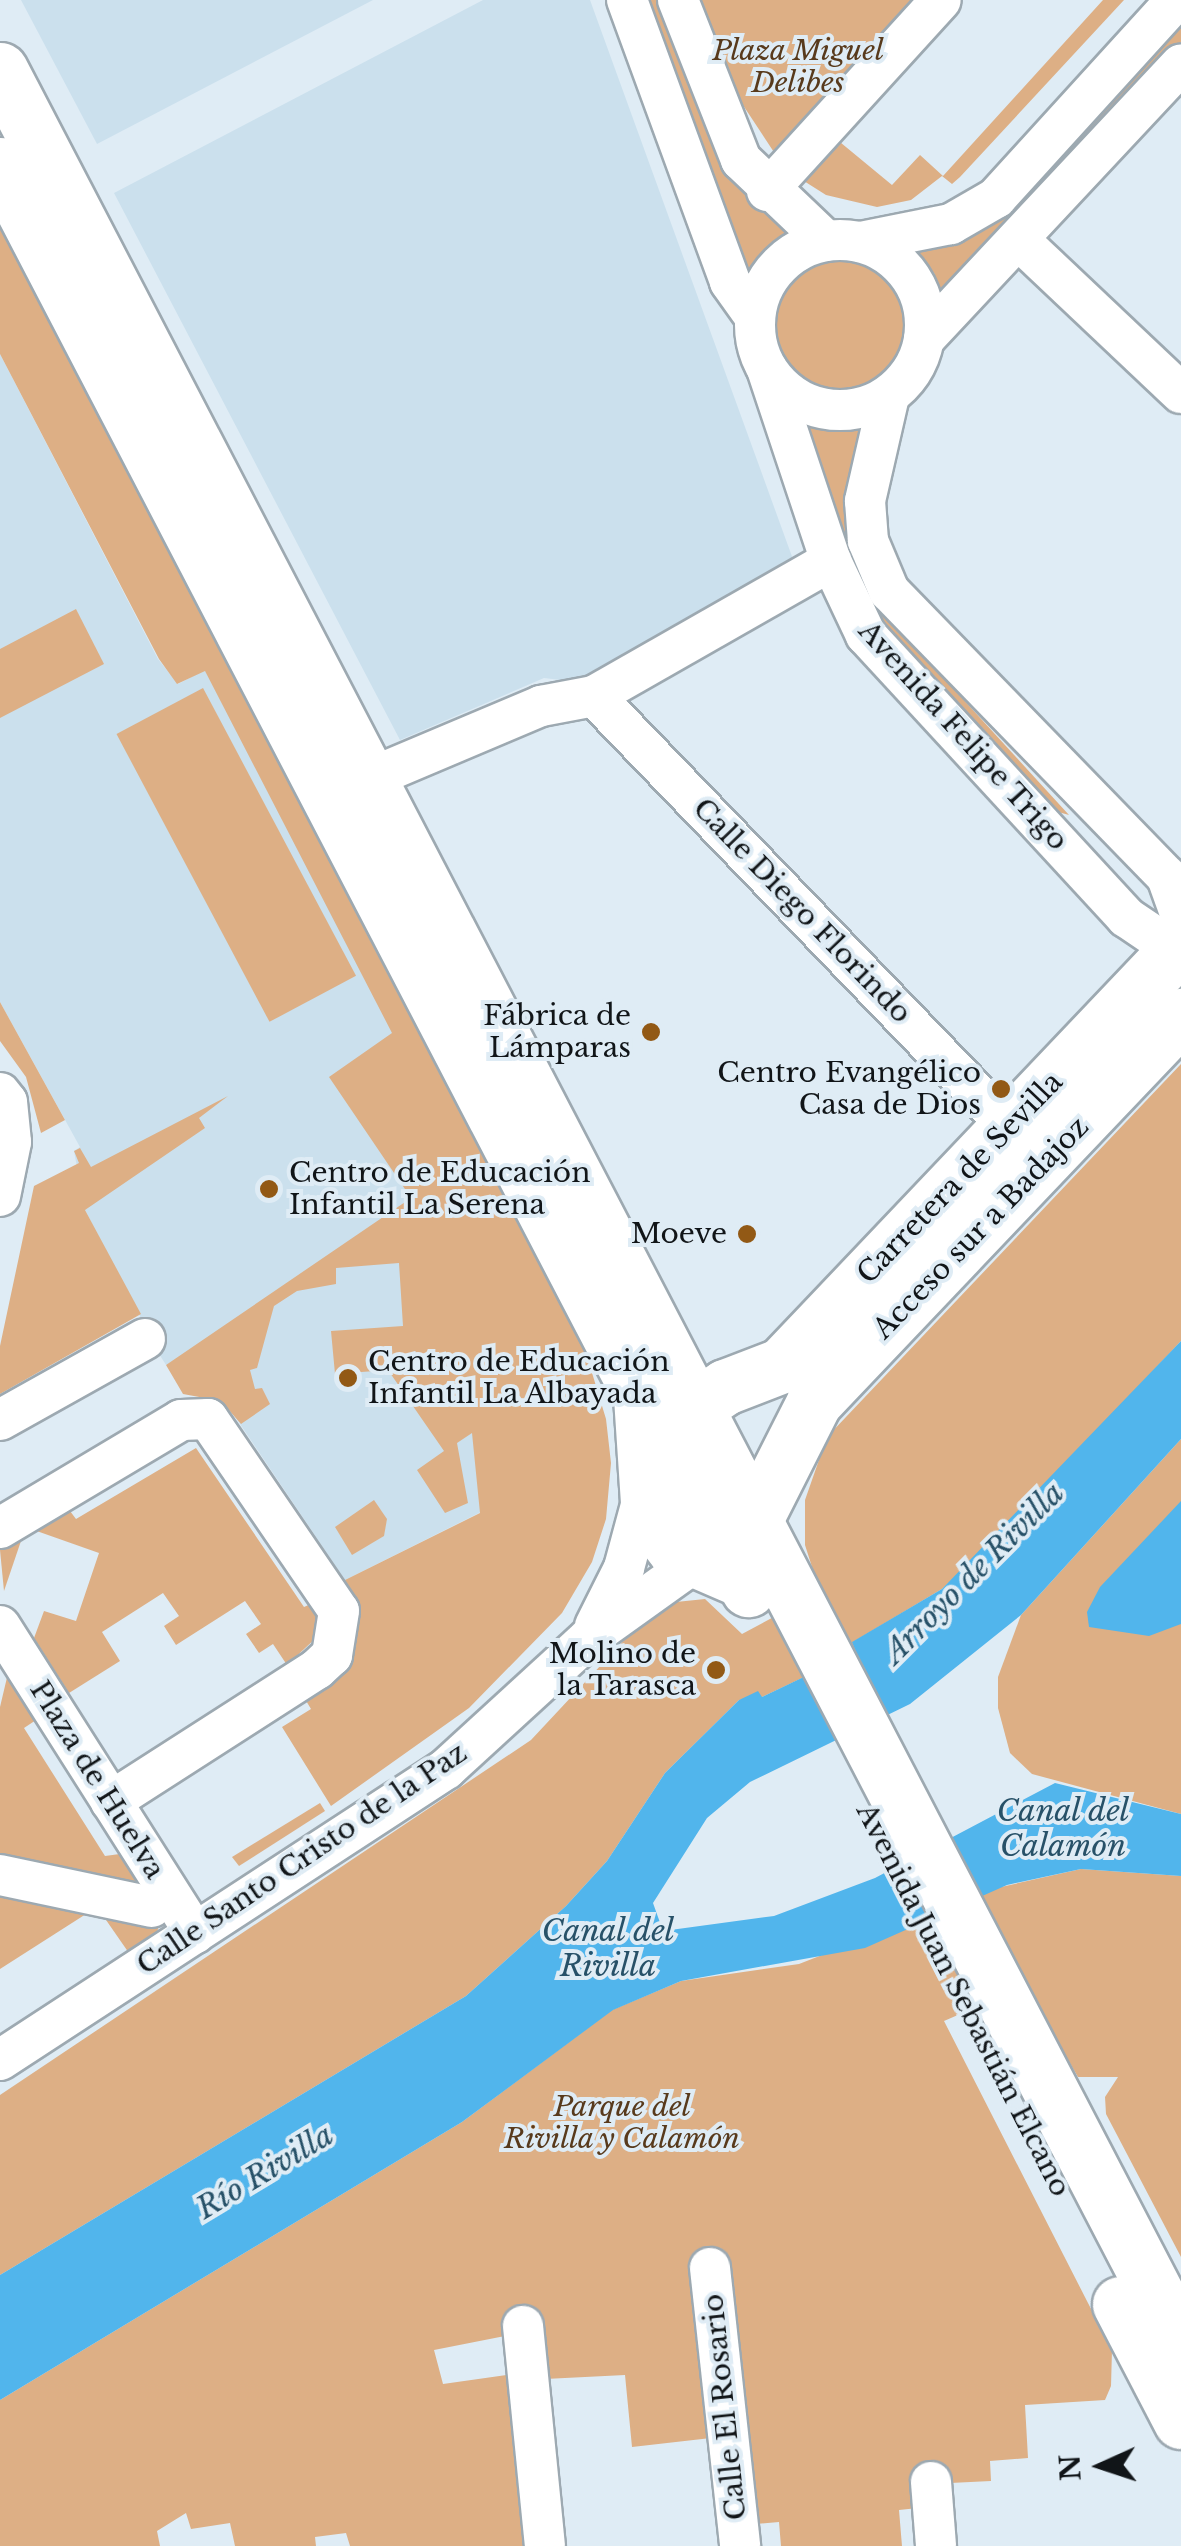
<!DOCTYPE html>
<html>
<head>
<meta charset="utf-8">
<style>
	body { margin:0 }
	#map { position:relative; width:1181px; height:2546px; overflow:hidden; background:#dfecf5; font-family:"Libre Baskerville",serif }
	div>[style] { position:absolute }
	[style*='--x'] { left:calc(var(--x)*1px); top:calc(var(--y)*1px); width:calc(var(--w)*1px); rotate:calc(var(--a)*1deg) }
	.built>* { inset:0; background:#cbe0ed }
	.green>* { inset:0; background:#ddaf85; transform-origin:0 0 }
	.round { border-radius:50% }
	.water>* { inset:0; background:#51b5ec }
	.roads { filter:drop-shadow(2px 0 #9da9b1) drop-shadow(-2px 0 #9da9b1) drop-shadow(0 2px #9da9b1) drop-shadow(0 -2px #9da9b1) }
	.minor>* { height:40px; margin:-20px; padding:0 20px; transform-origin:20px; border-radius:20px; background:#fff }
	.minor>.ring { margin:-20px; padding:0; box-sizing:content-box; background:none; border:40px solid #fff; border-radius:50% }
	.highway>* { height:55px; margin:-27.5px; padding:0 27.5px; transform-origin:27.5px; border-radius:27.5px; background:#fff }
	.dots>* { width:28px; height:28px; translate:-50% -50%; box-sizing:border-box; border:5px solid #dfecf5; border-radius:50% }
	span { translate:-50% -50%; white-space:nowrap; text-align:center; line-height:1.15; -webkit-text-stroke:8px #dfecf5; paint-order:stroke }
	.park-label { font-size:28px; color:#583a1c; font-style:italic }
	.street-label { font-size:28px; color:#111518 }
	.poi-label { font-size:28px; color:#111518 }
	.right { translate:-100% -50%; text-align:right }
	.left { translate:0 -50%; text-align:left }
	.water-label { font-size:30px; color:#275168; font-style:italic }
	.north { position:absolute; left:1051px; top:2416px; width:100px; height:100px; -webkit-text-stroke:8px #dfecf5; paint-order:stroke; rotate:267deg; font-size:28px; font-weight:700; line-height:40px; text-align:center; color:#111518 }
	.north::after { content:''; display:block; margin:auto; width:35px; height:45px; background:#111518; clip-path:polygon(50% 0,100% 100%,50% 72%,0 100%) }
</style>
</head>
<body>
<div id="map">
	<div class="built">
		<div style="clip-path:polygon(21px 0,373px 0,97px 144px)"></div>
		<div style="clip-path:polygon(483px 0,590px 0,794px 562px,585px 683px,544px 678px,400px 740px,114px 193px)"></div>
		<div style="clip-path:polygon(0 354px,158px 659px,178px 684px,205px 670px,461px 1163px,499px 1503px,345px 1580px,191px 1351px,166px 1365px,161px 1357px,85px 1210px,74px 1151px,80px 1147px,0 1002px)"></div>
	</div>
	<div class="green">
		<div style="clip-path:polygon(645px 0,663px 0,729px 168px,767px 213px,799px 230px,769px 245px,746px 278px)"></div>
		<div style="clip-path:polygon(699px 0,949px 0,829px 133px,892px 185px,920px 155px,943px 176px,1103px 0,1124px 0,960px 177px,952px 184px,942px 176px,911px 200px,877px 207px,826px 195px,785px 169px,731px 87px)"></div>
		<div style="clip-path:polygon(1181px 17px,1181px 42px,944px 302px,934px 273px,914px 250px)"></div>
		<div style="clip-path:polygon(0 222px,583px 1343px,606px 1419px,611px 1463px,606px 1519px,592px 1562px,562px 1613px,469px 1708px,331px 1806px,282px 1727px,311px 1709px,305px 1699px,354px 1651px,359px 1619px,345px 1580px,480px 1513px,472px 1433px,457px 1443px,468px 1503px,445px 1513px,417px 1470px,444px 1451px,388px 1370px,335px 1374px,331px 1331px,403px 1326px,399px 1263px,336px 1268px,336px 1284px,297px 1291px,274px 1306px,257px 1368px,250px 1370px,255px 1389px,262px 1388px,270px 1404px,241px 1424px,221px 1401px,183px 1394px,166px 1365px,411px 1198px,329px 1077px,392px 1033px,205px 671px,177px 684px,159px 659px,0 354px)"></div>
		<div class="round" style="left:771px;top:255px;width:138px;height:138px"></div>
		<div style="clip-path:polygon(799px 422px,835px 430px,870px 425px,887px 616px,1069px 815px,1044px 808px,875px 624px)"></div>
		<div style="clip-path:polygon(76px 609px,104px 664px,0 718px,0 649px)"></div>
		<div style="left:203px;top:688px;width:326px;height:98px;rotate:62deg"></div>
		<div style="clip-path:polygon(0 1002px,65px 1120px,41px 1133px,26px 1077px,0 1041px)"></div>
		<div style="clip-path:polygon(1181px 1064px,1181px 1341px,989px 1545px,942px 1589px,853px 1642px,857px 1652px,762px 1697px,739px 1700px,665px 1773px,607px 1861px,566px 1906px,466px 1996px,0 2275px,0 2095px,531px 1740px,644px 1619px,676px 1602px,705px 1599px,742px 1634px,820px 1592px,805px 1545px,805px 1500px,827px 1437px)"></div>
		<div style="clip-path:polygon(228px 1096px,199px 1118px,205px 1128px,85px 1210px,141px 1314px,0 1394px,0 1346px,34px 1186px,79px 1163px,74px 1151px,80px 1148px,91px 1167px)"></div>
		<div style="clip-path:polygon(1181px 1439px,1181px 1814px,1032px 1774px,1010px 1753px,998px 1708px,998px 1677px,1021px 1615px)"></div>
		<div style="clip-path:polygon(196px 1448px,304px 1607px,313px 1603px,318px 1611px,317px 1637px,287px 1665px,273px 1644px,259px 1653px,246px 1634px,261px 1624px,245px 1601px,176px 1645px,164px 1626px,179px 1616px,163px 1593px,102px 1632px,120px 1661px,69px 1693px,34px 1638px,44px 1611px,76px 1621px,99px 1553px,31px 1529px,67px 1507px,76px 1519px)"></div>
		<div style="clip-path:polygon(374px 1500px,387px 1519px,384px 1536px,352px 1555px,335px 1527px)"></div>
		<div style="clip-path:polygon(23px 1535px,4px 1591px,0 1550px)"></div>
		<div style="clip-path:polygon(9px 1669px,39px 1718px,24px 1728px,105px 1856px,127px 1853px,162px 1919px,154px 1939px,131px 1956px,97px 1907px,0 1969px,0 1707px)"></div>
		<div style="clip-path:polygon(320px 1803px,325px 1811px,239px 1866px,232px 1857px)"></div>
		<div style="clip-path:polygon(1081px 1869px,1181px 1876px,1181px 2257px,1106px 2114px,1105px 2097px,1118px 2077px,1078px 2077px,1025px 1986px,944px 2021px,1112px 2350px,1111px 2386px,1105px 2400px,1025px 2405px,1028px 2458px,990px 2461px,991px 2481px,950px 2483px,918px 2508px,899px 2510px,902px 2546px,781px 2546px,779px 2522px,756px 2524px,711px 2438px,632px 2447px,625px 2375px,545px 2379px,510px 2335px,434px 2350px,443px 2384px,514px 2374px,531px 2546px,350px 2546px,346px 2533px,315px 2537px,316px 2546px,235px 2546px,230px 2523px,191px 2529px,186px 2513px,157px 2531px,160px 2546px,0 2546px,0 2400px,462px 2122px,612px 2010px,681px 1981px,799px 1964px,992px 1889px)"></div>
	</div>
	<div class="water">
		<div style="clip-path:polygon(1181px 1341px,1181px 1439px,1021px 1615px,910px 1704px,750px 1782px,707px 1818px,653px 1903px,663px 1931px,774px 1916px,875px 1878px,1055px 1783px,1181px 1814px,1181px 1876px,1081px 1869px,1007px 1885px,865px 1948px,681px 1981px,613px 2010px,462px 2122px,0 2400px,0 2275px,466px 1996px,566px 1906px,607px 1861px,665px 1773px,739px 1700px,758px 1691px,762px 1697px,856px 1652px,852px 1642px,942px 1589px)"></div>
		<div style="clip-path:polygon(1181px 1501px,1181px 1624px,1149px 1636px,1089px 1627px,1087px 1612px,1100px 1587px)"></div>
	</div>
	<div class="roads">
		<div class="minor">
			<div style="--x:627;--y:0;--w:300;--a:69.9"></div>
			<div style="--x:730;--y:282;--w:43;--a:54.5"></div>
			<div style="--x:678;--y:0;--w:172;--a:68.5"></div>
			<div style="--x:741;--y:160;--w:117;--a:43.6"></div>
			<div style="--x:767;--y:191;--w:258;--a:-47.7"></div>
			<div class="ring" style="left:755px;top:240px;width:130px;height:130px"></div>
			<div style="--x:1020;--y:241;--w:221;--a:43.4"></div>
			<div style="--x:860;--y:242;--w:93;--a:-11.2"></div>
			<div style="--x:951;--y:224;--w:52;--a:-30"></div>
			<div style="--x:996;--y:198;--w:268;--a:-47.7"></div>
			<div style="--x:924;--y:339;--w:376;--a:-46.9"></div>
			<div style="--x:767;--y:369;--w:202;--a:71.6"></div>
			<div style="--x:831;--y:561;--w:82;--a:64.7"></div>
			<div style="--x:866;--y:635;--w:384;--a:47.3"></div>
			<div style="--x:1126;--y:917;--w:40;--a:34"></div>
			<div style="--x:1159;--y:939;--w:22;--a:10"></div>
			<div style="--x:889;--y:396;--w:108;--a:102.9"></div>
			<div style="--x:865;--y:501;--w:40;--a:85.7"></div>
			<div style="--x:868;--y:541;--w:54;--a:67.2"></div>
			<div style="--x:889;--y:591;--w:399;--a:45.8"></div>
			<div style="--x:1167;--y:877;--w:41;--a:70.3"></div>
			<div style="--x:594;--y:696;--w:598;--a:46.08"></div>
			<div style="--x:368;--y:779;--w:188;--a:-22.9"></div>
			<div style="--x:541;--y:706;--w:54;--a:-10.7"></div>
			<div style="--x:594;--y:696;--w:273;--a:-29.7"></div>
			<div style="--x:0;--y:1093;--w:11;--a:52"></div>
			<div style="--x:7;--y:1102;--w:40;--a:84.3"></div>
			<div style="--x:11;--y:1142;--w:55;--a:101.5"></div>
			<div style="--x:0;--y:1420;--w:166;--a:-29.2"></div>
			<div style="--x:0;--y:1528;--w:211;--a:-30.8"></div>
			<div style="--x:181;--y:1420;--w:27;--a:-2"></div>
			<div style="--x:208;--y:1419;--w:232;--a:55.7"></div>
			<div style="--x:339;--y:1611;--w:45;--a:99"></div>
			<div style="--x:332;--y:1655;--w:21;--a:137"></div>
			<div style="--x:317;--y:1669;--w:245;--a:147.3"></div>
			<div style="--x:0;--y:1626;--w:364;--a:57.6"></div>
			<div style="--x:595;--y:1626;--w:65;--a:-63.4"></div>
			<div style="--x:624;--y:1568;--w:77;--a:-74.9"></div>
			<div style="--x:0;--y:1875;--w:155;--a:11.9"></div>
			<div style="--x:0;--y:2060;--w:533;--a:-33.12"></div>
			<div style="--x:446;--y:1769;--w:194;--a:-42.5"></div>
			<div style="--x:589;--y:1638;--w:130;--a:-35.6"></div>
			<div style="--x:710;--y:2268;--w:280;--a:83.8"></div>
			<div style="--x:523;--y:2326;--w:221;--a:84.3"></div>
			<div style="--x:931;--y:2482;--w:64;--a:85.5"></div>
		</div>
		<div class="highway">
			<div style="--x:0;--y:70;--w:2561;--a:62.53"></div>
			<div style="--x:0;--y:165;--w:1389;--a:62.51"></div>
			<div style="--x:641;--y:1397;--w:119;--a:86.2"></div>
			<div style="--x:649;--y:1516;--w:44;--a:52.4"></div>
			<div style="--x:676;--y:1551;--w:73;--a:23.4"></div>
			<div style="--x:649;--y:1411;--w:204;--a:60.9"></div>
			<div style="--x:667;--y:1426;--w:70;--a:-33.9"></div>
			<div style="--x:725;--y:1387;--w:61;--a:-21.1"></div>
			<div style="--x:782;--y:1365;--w:579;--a:-46.47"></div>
			<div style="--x:736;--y:1537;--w:24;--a:-42"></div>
			<div style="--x:754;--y:1521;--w:133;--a:-63.2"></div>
			<div style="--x:814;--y:1402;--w:533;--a:-46.45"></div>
			<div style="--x:1120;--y:2304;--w:132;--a:62.5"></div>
		</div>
	</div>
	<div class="dots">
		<div style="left:651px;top:1032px;background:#925915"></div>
		<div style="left:1001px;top:1089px;background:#925915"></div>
		<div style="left:269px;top:1189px;background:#925915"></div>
		<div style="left:747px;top:1234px;background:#925915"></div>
		<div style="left:348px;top:1378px;background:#925915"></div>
		<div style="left:716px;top:1670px;background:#925915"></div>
	</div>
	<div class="park-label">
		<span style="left:798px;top:67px">Plaza Miguel<br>Delibes</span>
		<span style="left:622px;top:2123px">Parque del<br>Rivilla y Calamón</span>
	</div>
	<div class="street-label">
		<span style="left:963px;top:736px;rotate:48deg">Avenida Felipe Trigo</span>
		<span style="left:802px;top:911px;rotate:46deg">Calle Diego Florindo</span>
		<span style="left:960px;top:1178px;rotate:-46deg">Carretera de Sevilla</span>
		<span style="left:981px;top:1228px;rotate:-46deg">Acceso sur a Badajoz</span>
		<span style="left:97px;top:1780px;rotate:58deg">Plaza de Huelva</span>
		<span style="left:302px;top:1859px;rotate:-34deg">Calle Santo Cristo de la Paz</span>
		<span style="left:963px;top:2000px;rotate:63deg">Avenida Juan Sebastián Elcano</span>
		<span style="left:725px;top:2407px;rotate:-96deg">Calle El Rosario</span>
	</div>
	<div class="poi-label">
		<span class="right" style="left:631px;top:1032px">Fábrica de<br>Lámparas</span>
		<span class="right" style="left:981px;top:1089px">Centro Evangélico<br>Casa de Dios</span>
		<span class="left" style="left:289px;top:1189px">Centro de Educación<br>Infantil La Serena</span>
		<span class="right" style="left:727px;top:1234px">Moeve</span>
		<span class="left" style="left:368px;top:1378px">Centro de Educación<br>Infantil La Albayada</span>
		<span class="right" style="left:696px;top:1670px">Molino de<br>la Tarasca</span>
	</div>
	<div class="water-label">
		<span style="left:974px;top:1573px;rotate:-45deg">Arroyo de Rivilla</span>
		<span style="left:1063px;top:1828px">Canal del<br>Calamón</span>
		<span style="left:608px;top:1948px">Canal del<br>Rivilla</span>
		<span style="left:265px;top:2172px;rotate:-31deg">Río Rivilla</span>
	</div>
	<div class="north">N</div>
</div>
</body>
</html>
